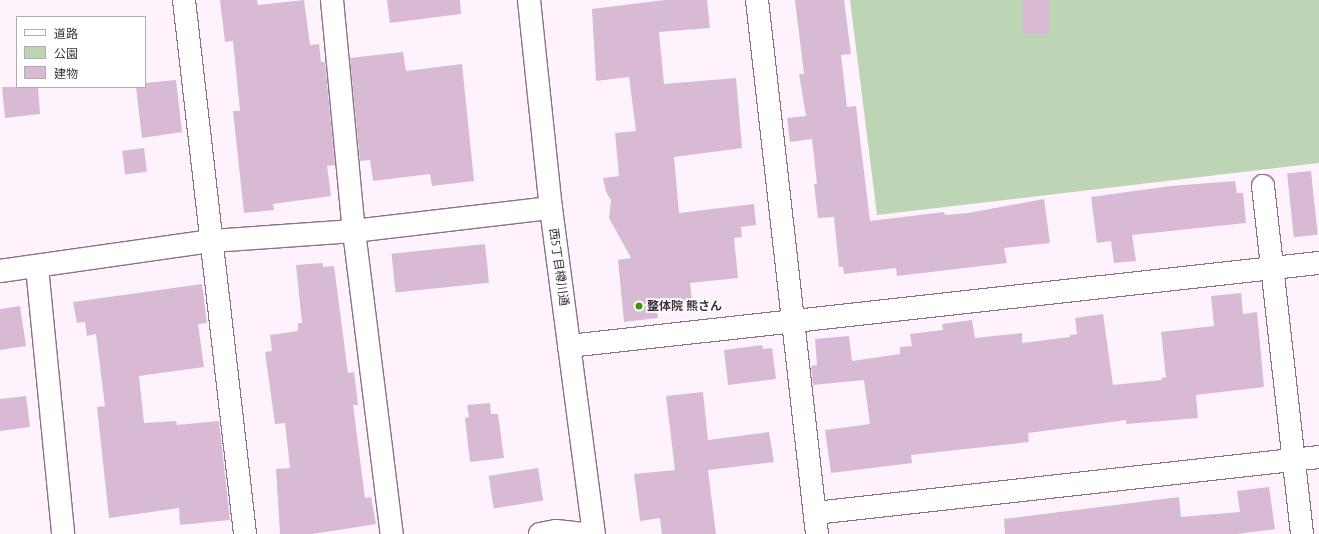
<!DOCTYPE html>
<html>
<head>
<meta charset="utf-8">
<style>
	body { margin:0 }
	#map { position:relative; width:1319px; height:534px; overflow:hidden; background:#fef2fd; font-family:"PT Sans","Noto Sans JP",sans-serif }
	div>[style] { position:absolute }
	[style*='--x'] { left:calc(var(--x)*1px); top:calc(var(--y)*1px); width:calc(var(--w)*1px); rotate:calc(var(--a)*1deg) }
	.green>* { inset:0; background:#bdd5b4 }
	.building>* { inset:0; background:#d8bad5; transform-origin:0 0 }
	.roads { filter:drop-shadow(1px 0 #8c7089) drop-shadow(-1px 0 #8c7089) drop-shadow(0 1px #8c7089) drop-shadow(0 -1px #8c7089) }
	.street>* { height:22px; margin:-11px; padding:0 11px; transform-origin:11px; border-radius:11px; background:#fff }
	.secondary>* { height:22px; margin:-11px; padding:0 11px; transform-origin:11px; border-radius:11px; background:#fff }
	.dots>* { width:11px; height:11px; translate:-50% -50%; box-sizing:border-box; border:2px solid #fff; border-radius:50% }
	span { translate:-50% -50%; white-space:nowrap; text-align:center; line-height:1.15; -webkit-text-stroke:3.5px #fff; paint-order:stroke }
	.street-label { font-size:12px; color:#3d313c }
	.poi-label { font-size:12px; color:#3d313c; font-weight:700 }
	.left { translate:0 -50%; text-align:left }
	.legend { position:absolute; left:16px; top:16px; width:130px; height:72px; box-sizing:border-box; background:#fff; border:1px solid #b1adb1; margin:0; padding:5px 7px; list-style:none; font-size:12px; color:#3d313c }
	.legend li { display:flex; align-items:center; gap:8px; height:20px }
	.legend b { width:20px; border:1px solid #b1adb1 }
</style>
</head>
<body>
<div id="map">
	<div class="green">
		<div style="clip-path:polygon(850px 0,1319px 0,1319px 163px,877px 215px)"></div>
	</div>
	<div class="building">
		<div style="clip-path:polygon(220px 0,257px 0,258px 5px,304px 0,310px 45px,319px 44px,321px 62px,325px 62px,335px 165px,327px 166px,331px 196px,273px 204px,274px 210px,244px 213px,233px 111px,240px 111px,233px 41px,225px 42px)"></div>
		<div style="clip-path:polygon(387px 0,460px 0,461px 14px,390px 23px)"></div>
		<div style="clip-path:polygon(665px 0,707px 0,710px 28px,659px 32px,664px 84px,736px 78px,742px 148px,674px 157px,679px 213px,754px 204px,756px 225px,741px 227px,742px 237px,734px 238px,738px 278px,690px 283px,692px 301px,656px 305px,658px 318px,624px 322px,618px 260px,631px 258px,609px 218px,611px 200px,606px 192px,603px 178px,619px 176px,615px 133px,636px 131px,629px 77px,596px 81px,592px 9px)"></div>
		<div style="clip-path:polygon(795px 0,844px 0,851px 54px,841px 55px,847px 107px,856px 106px,870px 221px,944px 212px,945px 215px,968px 213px,1044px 199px,1050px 243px,1004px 248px,1007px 263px,897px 276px,896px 268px,844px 274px,843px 267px,839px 267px,834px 217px,818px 218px,814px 184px,817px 184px,812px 139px,790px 142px,787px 118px,806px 116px,799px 74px,804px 74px)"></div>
		<div style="left:1023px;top:0;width:26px;height:34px"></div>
		<div style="clip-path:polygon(403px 52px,406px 71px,462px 64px,474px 181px,432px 186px,430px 174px,373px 181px,370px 160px,360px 161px,350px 58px)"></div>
		<div style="clip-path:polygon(176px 80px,182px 132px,142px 138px,136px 87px,145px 87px,145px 83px)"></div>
		<div style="clip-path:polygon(2px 87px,38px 87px,40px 114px,5px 118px)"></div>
		<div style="left:144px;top:148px;width:24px;height:22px;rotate:83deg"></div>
		<div style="left:1311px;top:171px;width:64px;height:24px;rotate:84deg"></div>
		<div style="clip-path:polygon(1235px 181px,1237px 193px,1243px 193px,1246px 223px,1132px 235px,1136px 261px,1114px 263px,1111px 241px,1097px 243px,1091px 197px,1171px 186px)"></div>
		<div style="left:485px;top:244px;width:39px;height:94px;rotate:84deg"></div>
		<div style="clip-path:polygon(323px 263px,323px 267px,334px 266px,348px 373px,354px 372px,358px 405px,353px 405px,365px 498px,371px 497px,376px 524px,313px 534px,280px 534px,276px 469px,290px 468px,285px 423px,275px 424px,265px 352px,272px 351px,270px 335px,298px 331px,298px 323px,302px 323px,296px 265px)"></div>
		<div style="clip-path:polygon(202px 284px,207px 323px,198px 324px,204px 367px,139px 376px,144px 423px,176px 421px,177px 425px,219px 421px,230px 520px,180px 525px,179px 508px,109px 518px,97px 407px,105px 406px,96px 334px,87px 336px,85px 322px,77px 323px,73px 302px)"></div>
		<div style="clip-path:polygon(1241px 293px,1243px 314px,1257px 312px,1264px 387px,1196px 395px,1198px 418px,1126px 424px,1126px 420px,1028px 433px,1029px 442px,911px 455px,912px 463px,831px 473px,825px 430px,870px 424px,864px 380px,813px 385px,811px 366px,817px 365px,815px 339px,849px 336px,852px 361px,900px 354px,900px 347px,912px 346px,910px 334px,943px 330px,942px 324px,972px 320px,975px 338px,1022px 333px,1022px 343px,1070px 337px,1070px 335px,1077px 334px,1075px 318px,1103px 314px,1113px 385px,1162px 380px,1161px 378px,1166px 377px,1161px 332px,1214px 326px,1211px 296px)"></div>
		<div style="clip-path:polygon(20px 306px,26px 346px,0 350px,0 309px)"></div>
		<div style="clip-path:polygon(762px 345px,763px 349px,772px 348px,776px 379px,728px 385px,724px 350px)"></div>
		<div style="clip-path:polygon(703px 392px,708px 440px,769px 432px,774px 462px,708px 470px,716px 534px,662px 534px,660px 518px,640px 521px,634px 474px,675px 470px,666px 396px)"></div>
		<div style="clip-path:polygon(26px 396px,30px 427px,0 431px,0 399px)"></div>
		<div style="clip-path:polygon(490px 403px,491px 414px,498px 414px,504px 458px,470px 462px,465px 418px,469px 417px,467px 405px)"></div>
		<div style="left:538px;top:468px;width:33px;height:50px;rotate:81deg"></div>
		<div style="clip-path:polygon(1269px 487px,1275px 529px,1237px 534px,1005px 534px,1004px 519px,1179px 497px,1181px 517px,1240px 512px,1237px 491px)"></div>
	</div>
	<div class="roads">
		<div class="street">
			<div style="--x:184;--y:0;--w:537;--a:83.48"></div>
			<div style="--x:332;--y:0;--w:232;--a:84.6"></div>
			<div style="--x:354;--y:231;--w:305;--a:82.9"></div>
			<div style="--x:757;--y:0;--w:537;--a:83.59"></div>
			<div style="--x:1263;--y:186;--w:350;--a:83.6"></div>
			<div style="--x:37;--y:267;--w:268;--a:84.4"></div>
			<div style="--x:0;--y:271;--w:214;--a:-8.1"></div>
			<div style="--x:212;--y:241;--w:142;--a:-4"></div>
			<div style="--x:354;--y:231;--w:198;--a:-6.7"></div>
			<div style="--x:569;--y:346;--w:755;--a:-6.32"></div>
			<div style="--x:815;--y:513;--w:507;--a:-6.34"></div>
			<div style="--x:540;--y:534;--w:16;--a:-11"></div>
			<div style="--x:556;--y:531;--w:30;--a:6"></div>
		</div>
		<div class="secondary">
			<div style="--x:529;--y:0;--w:209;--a:84"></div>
			<div style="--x:551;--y:208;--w:329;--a:82.5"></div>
		</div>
	</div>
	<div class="dots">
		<div style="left:639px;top:306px;background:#429603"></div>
	</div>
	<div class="street-label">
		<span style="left:559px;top:267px;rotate:82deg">西5丁目樽川通</span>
	</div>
	<div class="poi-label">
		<span class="left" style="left:647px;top:306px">整体院 熊さん</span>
	</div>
	<ul class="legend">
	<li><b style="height:5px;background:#fff"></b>道路</li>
	<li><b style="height:11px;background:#bdd5b4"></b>公園</li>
	<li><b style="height:11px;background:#d8bad5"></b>建物</li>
	</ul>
</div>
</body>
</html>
